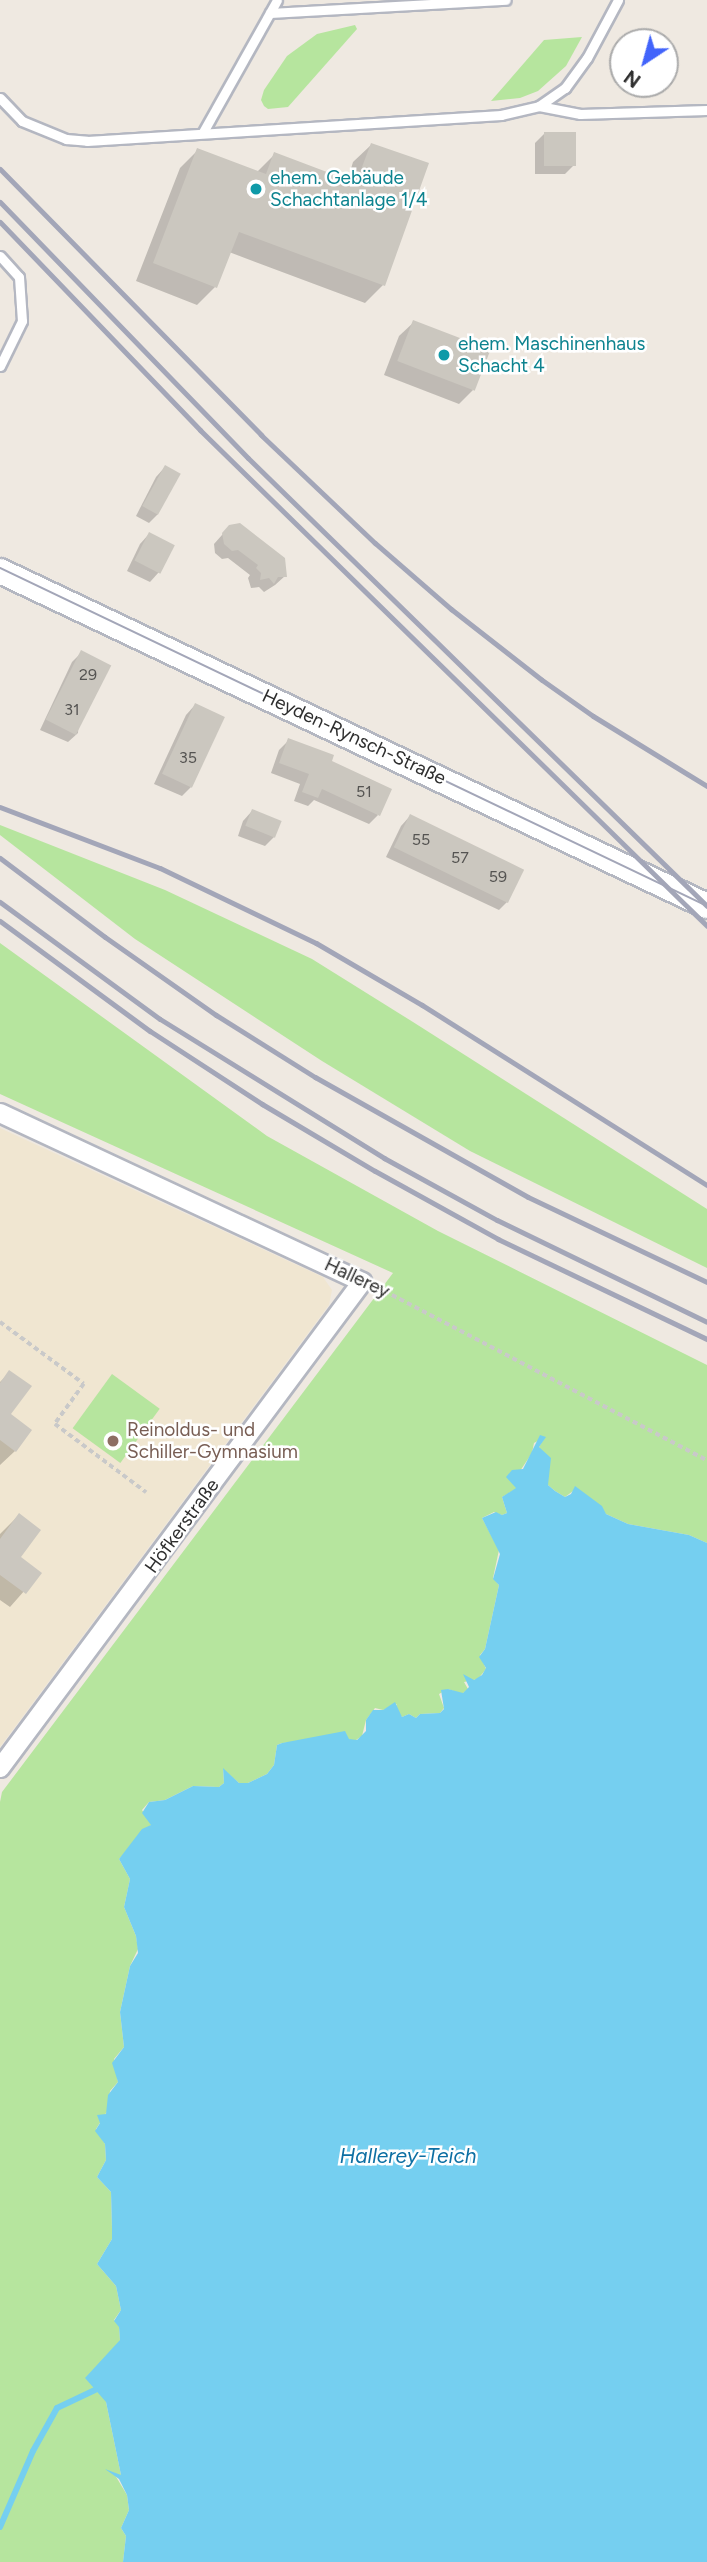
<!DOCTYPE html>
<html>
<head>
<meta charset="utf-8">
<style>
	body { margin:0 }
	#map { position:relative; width:707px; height:2562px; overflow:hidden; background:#efe9e1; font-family:Figtree,sans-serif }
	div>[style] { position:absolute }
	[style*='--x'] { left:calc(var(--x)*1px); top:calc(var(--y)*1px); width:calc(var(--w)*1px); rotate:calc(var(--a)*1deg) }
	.education>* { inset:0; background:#f0e6d1 }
	.green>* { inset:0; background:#b6e59e; transform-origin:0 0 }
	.water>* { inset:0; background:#75cff0 }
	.shadow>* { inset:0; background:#0003 }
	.stream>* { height:6px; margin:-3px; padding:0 3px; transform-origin:3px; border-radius:3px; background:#75cff0 }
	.building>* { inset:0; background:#cbc7bf; transform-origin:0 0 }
	.path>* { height:3.5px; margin-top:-1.75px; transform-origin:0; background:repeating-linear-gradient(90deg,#c9c9c9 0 5px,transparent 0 8.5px) }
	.roads { filter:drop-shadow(2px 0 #b4b7c1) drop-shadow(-2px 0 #b4b7c1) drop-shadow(0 2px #b4b7c1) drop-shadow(0 -2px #b4b7c1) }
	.service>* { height:9px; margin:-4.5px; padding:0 4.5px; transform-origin:4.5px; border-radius:4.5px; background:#fff }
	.minor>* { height:18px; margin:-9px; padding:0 9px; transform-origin:9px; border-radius:9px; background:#fff }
	.secondary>* { height:24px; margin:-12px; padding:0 12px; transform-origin:12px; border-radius:12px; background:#fff }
	.tram>* { height:2px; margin:-1px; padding:0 1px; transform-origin:1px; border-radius:1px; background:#a3a6b8 }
	.rail>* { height:5px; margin:-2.5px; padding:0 2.5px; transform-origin:2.5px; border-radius:2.5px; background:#a3a6b8 }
	.dots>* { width:19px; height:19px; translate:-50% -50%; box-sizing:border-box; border:4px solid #fff; border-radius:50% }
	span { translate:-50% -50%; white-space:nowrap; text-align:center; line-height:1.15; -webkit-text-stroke:5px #fff; paint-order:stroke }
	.number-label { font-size:16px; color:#555452 }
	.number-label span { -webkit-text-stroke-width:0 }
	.culture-label { font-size:19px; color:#0d838f }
	.left { translate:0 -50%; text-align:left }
	.street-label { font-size:19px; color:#2e2e2e }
	.education-label { font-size:19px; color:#785e54 }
	.water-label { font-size:21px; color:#0d6fa3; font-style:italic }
	.north { position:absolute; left:609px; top:28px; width:70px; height:70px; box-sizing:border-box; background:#fff; border:2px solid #ababab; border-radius:50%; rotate:216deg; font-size:19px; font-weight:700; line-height:28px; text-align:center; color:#2e2e2e }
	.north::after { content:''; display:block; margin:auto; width:24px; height:32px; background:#4264fb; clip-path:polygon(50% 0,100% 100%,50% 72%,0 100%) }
</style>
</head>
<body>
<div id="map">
	<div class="education">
		<div style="clip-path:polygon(0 1128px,323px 1277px,332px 1290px,329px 1305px,0 1747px)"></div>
	</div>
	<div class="green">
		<div style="clip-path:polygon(355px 25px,357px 29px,288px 107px,268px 109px,264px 106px,261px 100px,264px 90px,287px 56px,317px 34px)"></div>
		<div style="clip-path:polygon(582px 37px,566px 66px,538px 91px,520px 98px,491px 101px,544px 40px)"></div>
		<div style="clip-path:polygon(0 825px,165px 890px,312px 959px,413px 1022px,707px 1209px,707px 1268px,470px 1151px,322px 1061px,135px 939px,0 835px)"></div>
		<div style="clip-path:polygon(0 943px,267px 1136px,438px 1231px,707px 1365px,707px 1543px,689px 1535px,628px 1524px,606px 1514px,573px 1491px,565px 1497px,555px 1491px,548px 1485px,548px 1466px,539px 1447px,545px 1437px,534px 1443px,532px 1453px,520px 1471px,516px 1489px,502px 1497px,507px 1513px,502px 1515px,494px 1512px,482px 1518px,499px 1550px,493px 1578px,499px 1585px,485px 1649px,480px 1655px,486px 1669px,478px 1679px,464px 1682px,468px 1689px,462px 1694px,448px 1689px,439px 1694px,444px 1708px,440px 1713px,420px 1714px,416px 1718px,409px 1714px,402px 1717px,395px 1708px,397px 1704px,383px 1710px,375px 1708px,366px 1720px,362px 1736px,353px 1742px,349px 1739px,282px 1743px,277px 1745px,274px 1765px,267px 1774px,248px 1783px,239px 1783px,223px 1769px,224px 1783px,219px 1787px,193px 1786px,165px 1800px,149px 1802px,142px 1810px,152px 1824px,119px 1859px,130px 1879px,124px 1907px,136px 1936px,138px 1949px,130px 1966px,120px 2012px,124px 2047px,114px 2059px,118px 2082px,110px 2091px,108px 2110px,96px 2129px,105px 2144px,106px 2160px,97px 2177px,111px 2192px,112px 2229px,112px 2239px,97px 2264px,116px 2286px,121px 2310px,114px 2320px,119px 2326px,120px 2340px,106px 2402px,121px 2475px,115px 2475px,127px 2495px,129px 2510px,121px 2528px,126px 2536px,123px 2562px,0 2562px,0 1802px,2px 1792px,393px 1273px,0 1094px)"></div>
		<div style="left:112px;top:1374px;width:59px;height:67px;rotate:36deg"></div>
	</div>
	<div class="water">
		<div style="clip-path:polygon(540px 1435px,546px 1437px,539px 1447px,551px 1458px,548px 1485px,555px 1491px,565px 1497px,571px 1494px,575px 1486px,602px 1506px,606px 1514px,628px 1524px,689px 1535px,707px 1543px,707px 2562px,123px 2562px,126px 2536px,121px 2528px,129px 2510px,127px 2495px,119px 2479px,105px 2469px,121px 2475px,106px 2402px,85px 2378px,120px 2340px,119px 2327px,114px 2321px,121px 2310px,116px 2286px,97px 2264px,112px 2239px,112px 2229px,111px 2192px,97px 2177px,106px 2160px,105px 2144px,95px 2131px,100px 2123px,97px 2115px,106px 2114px,108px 2095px,118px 2082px,112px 2063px,124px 2047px,120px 2012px,130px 1966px,138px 1953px,136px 1936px,124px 1907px,130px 1879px,119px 1859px,142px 1829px,151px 1825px,142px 1813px,149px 1802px,165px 1800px,193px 1786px,219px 1787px,224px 1783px,223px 1768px,239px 1783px,248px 1783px,267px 1774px,274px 1765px,277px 1745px,282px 1743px,345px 1731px,349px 1739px,357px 1740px,366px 1731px,366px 1720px,373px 1710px,383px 1710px,395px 1702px,402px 1717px,409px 1714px,416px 1718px,420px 1714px,440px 1713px,444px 1709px,441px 1690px,448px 1689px,463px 1693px,469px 1687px,463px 1674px,474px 1680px,482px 1675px,486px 1668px,479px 1657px,485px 1649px,499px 1585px,493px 1579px,500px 1554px,482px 1518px,496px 1512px,502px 1515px,507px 1513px,502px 1497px,516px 1488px,506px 1477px,512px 1470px,523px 1469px)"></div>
	</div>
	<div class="shadow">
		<div style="clip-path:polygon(544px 134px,575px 164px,565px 174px,535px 174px,535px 143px)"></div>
		<div style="clip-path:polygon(371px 145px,383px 285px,365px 303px,229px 252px,215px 287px,197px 305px,136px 281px,180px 168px,198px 150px,257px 172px,275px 154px,347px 182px,353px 162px)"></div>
		<div style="clip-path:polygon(414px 322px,473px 390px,459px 404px,384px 375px,399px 336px)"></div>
		<div style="clip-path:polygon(165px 467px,158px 514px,149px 523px,136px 516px,156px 477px)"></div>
		<div style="clip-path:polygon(230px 526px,285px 576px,275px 585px,264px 592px,259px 587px,251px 588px,248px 578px,250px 575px,228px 558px,222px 559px,215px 553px,214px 544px)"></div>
		<div style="clip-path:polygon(149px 534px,173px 546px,159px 572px,150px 582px,127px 571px,140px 544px)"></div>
		<div style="clip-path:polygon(82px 652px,78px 733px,68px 742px,40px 730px,72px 662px)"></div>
		<div style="clip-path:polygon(195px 705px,191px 787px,182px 796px,154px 784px,186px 715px)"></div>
		<div style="clip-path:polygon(289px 740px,378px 815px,369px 824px,314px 800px,308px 806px,294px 801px,300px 784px,271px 773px,279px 750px)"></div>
		<div style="clip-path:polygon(252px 811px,275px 836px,265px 846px,238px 836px,243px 821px)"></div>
		<div style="clip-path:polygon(410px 816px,508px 901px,499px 910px,386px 857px,401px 826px)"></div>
		<div style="clip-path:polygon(10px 1372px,9px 1415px,15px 1451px,0 1465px,0 1382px)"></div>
		<div style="clip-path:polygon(19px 1515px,19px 1557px,40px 1573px,10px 1607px,0 1600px,0 1534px)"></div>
	</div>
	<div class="stream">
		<div style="--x:0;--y:2527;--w:83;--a:-66.5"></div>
		<div style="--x:33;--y:2451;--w:49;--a:-60.8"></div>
		<div style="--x:57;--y:2408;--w:42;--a:-25.3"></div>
	</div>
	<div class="building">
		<div style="left:544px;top:132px;width:32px;height:34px"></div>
		<div style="clip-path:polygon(371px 143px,429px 163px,385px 286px,239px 232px,217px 288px,153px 263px,197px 148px,266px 174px,274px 152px,356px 183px)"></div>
		<div style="left:413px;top:320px;width:83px;height:44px;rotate:21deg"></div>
		<div style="left:165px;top:465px;width:18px;height:47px;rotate:29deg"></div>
		<div style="clip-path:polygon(240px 523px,285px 558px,287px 577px,278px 577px,274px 584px,269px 578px,260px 580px,261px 573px,256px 568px,258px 565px,238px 550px,232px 551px,224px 544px,222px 533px,229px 525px)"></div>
		<div style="left:149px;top:532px;width:29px;height:32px;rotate:27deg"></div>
		<div style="left:81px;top:650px;width:34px;height:78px;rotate:27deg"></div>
		<div style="left:195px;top:703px;width:33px;height:78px;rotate:25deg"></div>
		<div style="clip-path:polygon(288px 738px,334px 755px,332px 761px,392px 789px,380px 816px,322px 789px,318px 798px,302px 792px,309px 774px,279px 763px)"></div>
		<div style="left:252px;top:809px;width:32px;height:18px;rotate:22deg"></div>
		<div style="left:410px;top:814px;width:127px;height:37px;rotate:26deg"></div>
		<div style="clip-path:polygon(9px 1370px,32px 1386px,11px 1414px,32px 1430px,16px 1452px,0 1440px,0 1383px)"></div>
		<div style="clip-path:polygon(19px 1513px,41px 1530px,21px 1557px,42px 1573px,26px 1594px,0 1575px,0 1539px)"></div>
	</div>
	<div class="path">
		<div style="--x:377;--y:1287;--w:373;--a:27.7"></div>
		<div style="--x:0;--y:1322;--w:104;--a:36.4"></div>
		<div style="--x:84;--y:1384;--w:49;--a:125.9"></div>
		<div style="--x:55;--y:1424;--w:114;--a:36.8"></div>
	</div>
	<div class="roads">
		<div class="service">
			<div style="--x:270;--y:13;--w:236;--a:-3.2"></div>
			<div style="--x:0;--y:98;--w:32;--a:46"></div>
			<div style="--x:22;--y:121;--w:48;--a:22.2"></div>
			<div style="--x:66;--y:139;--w:21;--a:5"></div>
			<div style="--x:87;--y:141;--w:415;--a:-3.6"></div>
			<div style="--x:501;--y:115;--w:39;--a:-13"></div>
			<div style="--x:539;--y:106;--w:42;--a:11"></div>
			<div style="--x:580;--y:114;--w:127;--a:-1.8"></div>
			<div style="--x:539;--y:106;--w:32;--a:-35"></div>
			<div style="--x:565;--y:88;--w:37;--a:-54"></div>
			<div style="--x:587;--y:58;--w:66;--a:-61.9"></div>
			<div style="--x:203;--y:132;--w:151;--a:-60.7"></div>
			<div style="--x:0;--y:256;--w:28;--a:48"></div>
			<div style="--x:19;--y:277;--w:44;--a:86.1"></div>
			<div style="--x:22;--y:321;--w:50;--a:116.1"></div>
		</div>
		<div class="minor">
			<div style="--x:0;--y:1113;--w:400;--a:25"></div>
			<div style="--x:362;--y:1282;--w:606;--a:126.68"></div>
		</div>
		<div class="secondary">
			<div style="--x:0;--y:571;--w:782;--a:25.35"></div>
		</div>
	</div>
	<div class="tram">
		<div style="--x:0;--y:568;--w:784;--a:25.55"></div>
	</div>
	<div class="rail">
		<div style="--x:0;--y:169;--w:373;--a:45.5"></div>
		<div style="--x:261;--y:435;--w:157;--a:43.5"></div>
		<div style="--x:375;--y:543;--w:101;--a:41"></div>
		<div style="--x:451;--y:609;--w:115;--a:38"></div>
		<div style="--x:542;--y:680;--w:62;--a:35.2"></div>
		<div style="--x:593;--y:716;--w:134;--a:31.6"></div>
		<div style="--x:0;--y:202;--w:356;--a:45.9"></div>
		<div style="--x:248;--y:458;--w:641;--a:44.31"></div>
		<div style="--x:0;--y:222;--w:289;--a:46.1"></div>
		<div style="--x:200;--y:430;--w:709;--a:44.37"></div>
		<div style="--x:0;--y:807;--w:171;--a:20.9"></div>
		<div style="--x:160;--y:868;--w:173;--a:25.7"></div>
		<div style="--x:316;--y:943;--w:123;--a:30.3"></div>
		<div style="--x:422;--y:1005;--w:337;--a:32.3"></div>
		<div style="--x:0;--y:858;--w:131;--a:37"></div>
		<div style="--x:105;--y:937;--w:136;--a:35.1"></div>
		<div style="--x:216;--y:1015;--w:117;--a:32.1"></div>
		<div style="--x:315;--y:1077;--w:244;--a:29.4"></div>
		<div style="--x:528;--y:1197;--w:198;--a:25.4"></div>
		<div style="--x:0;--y:902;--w:198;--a:36.2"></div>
		<div style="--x:160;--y:1019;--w:264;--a:31.8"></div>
		<div style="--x:384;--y:1158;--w:129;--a:28.8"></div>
		<div style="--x:497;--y:1220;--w:233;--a:25.9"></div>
		<div style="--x:0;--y:921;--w:186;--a:36.3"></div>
		<div style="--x:150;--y:1031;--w:134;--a:33.1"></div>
		<div style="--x:262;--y:1104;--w:131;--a:30.7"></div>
		<div style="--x:375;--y:1171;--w:141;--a:28.9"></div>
		<div style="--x:498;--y:1239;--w:232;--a:25.6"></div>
	</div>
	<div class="dots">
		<div style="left:256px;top:189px;background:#0f9aa8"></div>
		<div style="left:444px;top:355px;background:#0f9aa8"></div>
		<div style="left:113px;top:1441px;background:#8d6e63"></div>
	</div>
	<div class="number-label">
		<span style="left:88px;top:675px">29</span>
		<span style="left:72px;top:710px">31</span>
		<span style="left:188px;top:758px">35</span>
		<span style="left:364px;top:792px">51</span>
		<span style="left:421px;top:840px">55</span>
		<span style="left:460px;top:858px">57</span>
		<span style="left:498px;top:877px">59</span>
	</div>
	<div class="culture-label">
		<span class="left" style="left:270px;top:189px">ehem. Gebäude<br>Schachtanlage 1/4</span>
		<span class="left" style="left:458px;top:355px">ehem. Maschinenhaus<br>Schacht 4</span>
	</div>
	<div class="street-label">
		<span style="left:354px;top:737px;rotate:25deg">Heyden-Rynsch-Straße</span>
		<span style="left:357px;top:1278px;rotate:25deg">Hallerey</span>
		<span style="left:182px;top:1526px;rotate:-54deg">Höfkerstraße</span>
	</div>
	<div class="education-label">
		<span class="left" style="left:127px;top:1441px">Reinoldus- und<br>Schiller-Gymnasium</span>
	</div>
	<div class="water-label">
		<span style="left:408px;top:2156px">Hallerey-Teich</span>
	</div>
	<div class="north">N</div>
</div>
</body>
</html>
